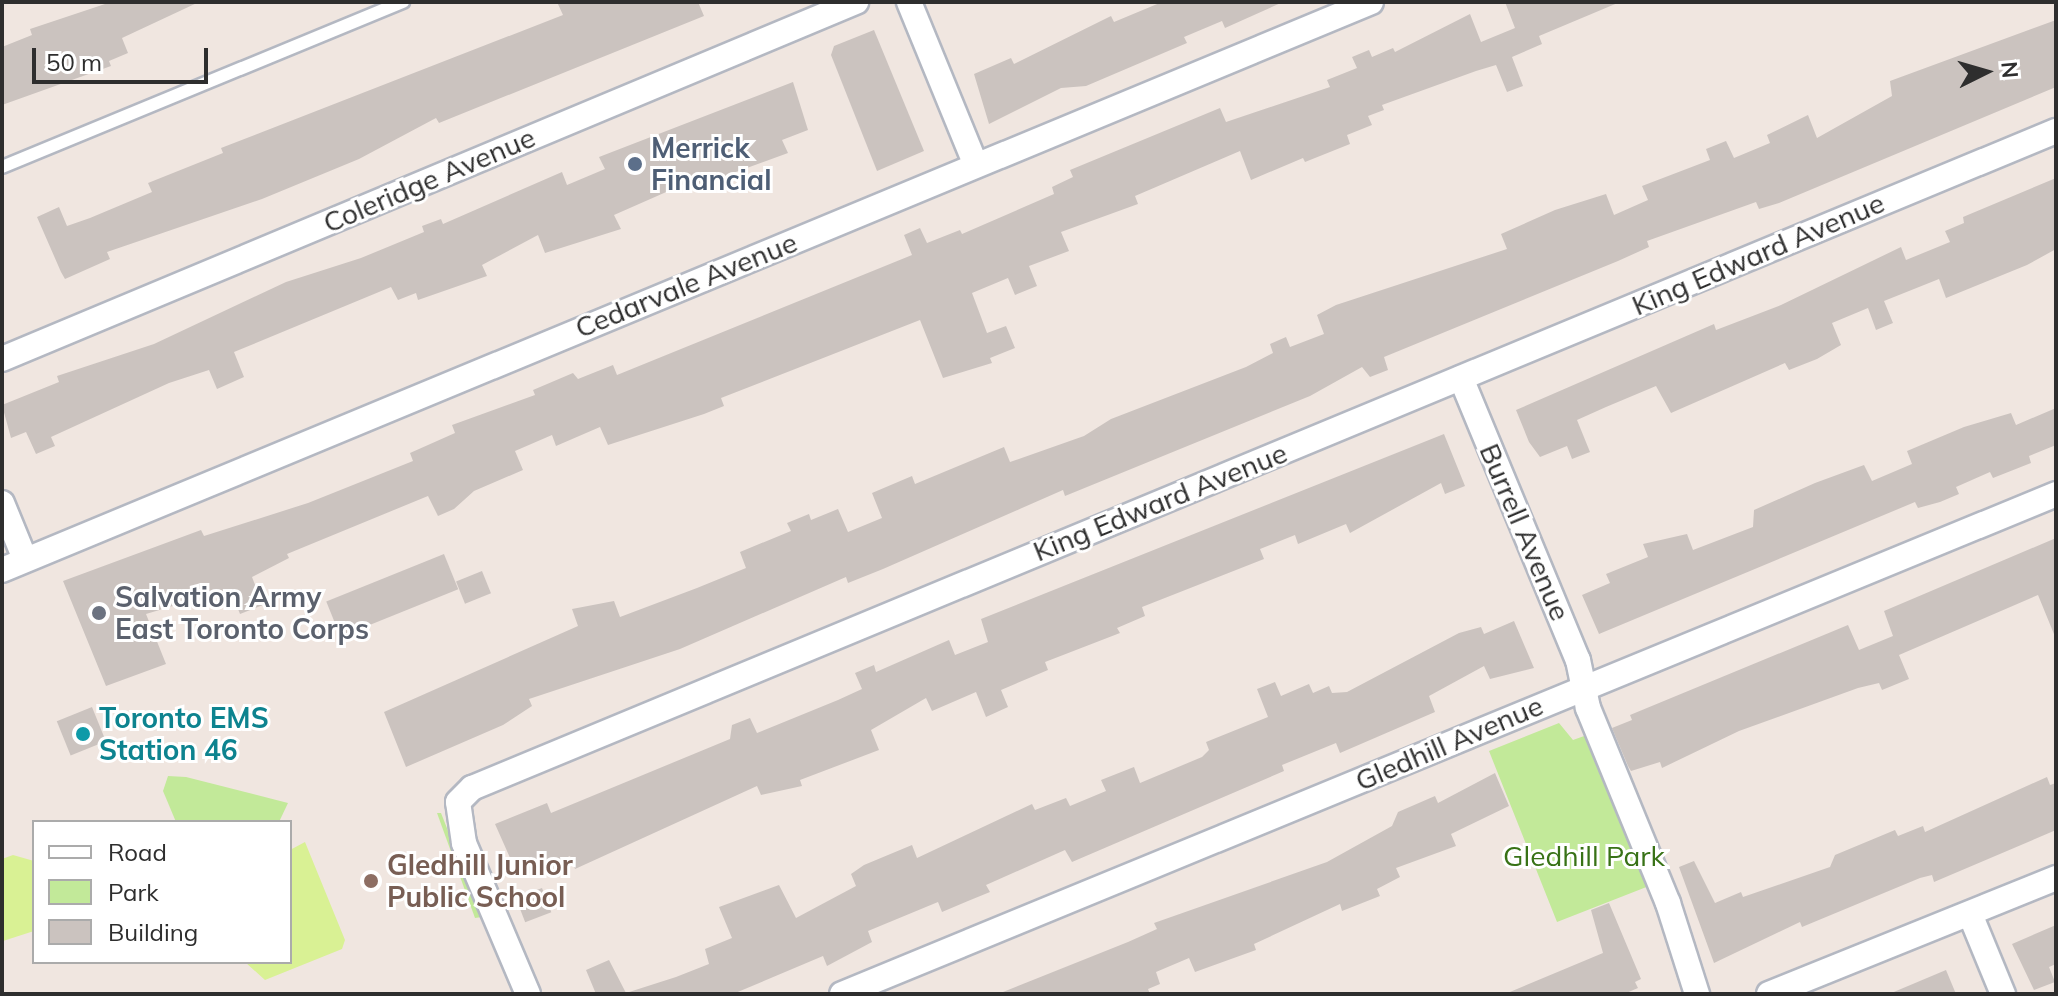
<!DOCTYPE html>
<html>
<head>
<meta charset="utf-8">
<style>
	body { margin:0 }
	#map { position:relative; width:2058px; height:996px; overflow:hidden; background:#f0e6e0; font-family:Mulish,sans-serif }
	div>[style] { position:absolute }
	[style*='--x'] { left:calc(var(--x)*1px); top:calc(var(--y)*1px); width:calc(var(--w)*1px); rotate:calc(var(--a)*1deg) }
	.green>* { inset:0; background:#c2e999 }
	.pitch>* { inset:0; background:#d9f194 }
	.building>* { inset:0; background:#cbc3bf; transform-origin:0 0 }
	.roads { filter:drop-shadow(2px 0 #b4b8c2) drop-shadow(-2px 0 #b4b8c2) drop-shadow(0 2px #b4b8c2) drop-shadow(0 -2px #b4b8c2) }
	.service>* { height:12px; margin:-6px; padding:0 6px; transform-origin:6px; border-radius:6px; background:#fff }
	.minor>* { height:24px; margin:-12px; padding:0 12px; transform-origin:12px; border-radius:12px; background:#fff }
	.dots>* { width:22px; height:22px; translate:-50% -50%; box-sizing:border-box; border:4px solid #fff; border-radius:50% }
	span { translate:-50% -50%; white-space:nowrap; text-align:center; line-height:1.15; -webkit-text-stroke:6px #fff; paint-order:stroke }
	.service-label { font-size:28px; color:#4e5e75; font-weight:700 }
	.left { translate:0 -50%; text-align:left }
	.street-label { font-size:28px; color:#2e2e2e }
	.worship-label { font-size:28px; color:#5b616d; font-weight:700 }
	.culture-label { font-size:28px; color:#0d838f; font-weight:700 }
	.park-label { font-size:28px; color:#387216 }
	.education-label { font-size:28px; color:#785e54; font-weight:700 }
	.frame { position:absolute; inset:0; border:4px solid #2e2e2e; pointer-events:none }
	.legend { position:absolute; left:32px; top:820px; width:260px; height:144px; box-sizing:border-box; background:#fff; border:2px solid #ababab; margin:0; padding:10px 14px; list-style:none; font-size:24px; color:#2e2e2e }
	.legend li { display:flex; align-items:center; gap:16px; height:40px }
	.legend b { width:40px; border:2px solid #ababab }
	.north { position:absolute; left:1946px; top:32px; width:80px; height:80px; -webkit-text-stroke:6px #fff; paint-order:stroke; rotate:85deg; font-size:22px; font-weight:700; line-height:32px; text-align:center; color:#2e2e2e }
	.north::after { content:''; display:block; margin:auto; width:28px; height:36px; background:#2e2e2e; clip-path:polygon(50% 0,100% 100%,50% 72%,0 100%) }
	.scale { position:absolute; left:32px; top:48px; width:176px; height:36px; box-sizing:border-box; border:4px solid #2e2e2e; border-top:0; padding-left:10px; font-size:24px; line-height:28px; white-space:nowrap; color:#2e2e2e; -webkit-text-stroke:6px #fff; paint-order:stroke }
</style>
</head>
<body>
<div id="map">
	<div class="green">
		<div style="clip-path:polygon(1559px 723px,1573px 740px,1587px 735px,1649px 886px,1557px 922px,1489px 751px)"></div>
		<div style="clip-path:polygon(168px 776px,186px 777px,288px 803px,279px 822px,176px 822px,163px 791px)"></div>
		<div style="clip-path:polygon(437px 813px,441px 813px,482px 917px,475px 918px)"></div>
	</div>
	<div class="pitch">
		<div style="clip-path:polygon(305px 842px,345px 940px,342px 949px,265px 980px,245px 962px,290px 962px,290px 850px)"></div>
		<div style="clip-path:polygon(13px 855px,34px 861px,34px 931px,3px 941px,2px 859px)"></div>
	</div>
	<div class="building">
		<div style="clip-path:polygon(111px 2px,199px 2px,122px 38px,128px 53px,109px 61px,111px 66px,2px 105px,2px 47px,32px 35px,30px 29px)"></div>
		<div style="clip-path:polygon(557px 2px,698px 2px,704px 16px,439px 123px,436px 118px,359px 159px,262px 199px,107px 252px,110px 259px,65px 279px,61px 272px,37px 217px,59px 207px,67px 226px,90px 218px,152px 192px,148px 183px,223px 153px,221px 148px,563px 15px)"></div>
		<div style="clip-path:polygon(1162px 2px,1283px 2px,1225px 28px,1222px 21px,1184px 37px,1187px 43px,1086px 86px,1061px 88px,989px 124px,974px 74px,1011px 58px,1014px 64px,1111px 16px,1114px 22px)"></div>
		<div style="clip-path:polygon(1505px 2px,1620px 2px,1539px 36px,1542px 44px,1512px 57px,1523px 86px,1507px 92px,1496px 65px,1476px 71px,1382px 105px,1384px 110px,1368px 116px,1372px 125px,1347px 135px,1350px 144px,1305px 162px,1303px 158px,1251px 180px,1240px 151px,1135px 196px,1138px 204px,1061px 232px,1069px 251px,1029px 266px,1037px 286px,1015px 295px,1008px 278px,972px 293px,987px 333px,1006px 326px,1015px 348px,990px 358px,992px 363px,943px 378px,920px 320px,721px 398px,724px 406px,704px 414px,608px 445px,600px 427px,556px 446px,552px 435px,515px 451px,523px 470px,474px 491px,454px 509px,438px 516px,428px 496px,287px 554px,289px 558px,252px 577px,263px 605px,240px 614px,230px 589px,146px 614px,166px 664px,106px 686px,63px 581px,201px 530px,204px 536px,308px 503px,413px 461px,410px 453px,455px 433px,452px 425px,535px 395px,533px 390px,573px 373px,578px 379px,613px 365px,617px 375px,912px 255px,904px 235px,920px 228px,927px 243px,960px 230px,962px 234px,1054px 194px,1052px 187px,1073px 177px,1070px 170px,1220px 108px,1226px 122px,1330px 87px,1327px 80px,1357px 68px,1352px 57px,1369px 50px,1372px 57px,1393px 48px,1395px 52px,1470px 14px,1481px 42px,1515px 28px)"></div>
		<div style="clip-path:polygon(2056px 20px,2056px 87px,1779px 203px,1759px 209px,1756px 202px,1647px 241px,1649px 247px,1618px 261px,1384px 357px,1388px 370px,1370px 377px,1362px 367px,1310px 396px,1065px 496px,1063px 490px,883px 569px,848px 583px,846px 577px,680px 649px,529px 699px,532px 706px,503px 725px,406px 767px,384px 712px,578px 626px,572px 609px,614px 601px,620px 617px,697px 588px,746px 568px,740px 552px,791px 531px,787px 523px,809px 514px,811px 520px,838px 509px,848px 532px,882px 518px,872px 493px,912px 476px,915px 484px,1004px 447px,1010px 462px,1084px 436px,1111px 419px,1246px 367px,1273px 353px,1270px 344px,1286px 337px,1290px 347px,1324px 334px,1317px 315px,1336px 305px,1507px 249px,1501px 234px,1555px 210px,1606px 194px,1614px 215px,1648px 200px,1642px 186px,1710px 160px,1706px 149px,1726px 141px,1734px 158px,1770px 143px,1767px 135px,1808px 115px,1817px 138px,1892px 96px,1890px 81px)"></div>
		<div style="clip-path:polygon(874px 30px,924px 151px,877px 171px,831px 55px,834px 46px)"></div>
		<div style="clip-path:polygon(793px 82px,808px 130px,782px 140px,788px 153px,700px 185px,698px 178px,614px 215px,621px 229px,545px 253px,538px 235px,482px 265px,487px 276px,418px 300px,416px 293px,398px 300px,391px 287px,234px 352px,244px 377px,217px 389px,209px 370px,169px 383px,51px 437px,55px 446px,36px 454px,26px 432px,11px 438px,2px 405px,59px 382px,57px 376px,154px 344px,286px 282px,361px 258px,424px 232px,422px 226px,441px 219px,443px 224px,562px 172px,567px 185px,605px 169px,599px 157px)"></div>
		<div style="clip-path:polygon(2056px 178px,2056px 249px,2027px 265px,1946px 298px,1939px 279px,1884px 301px,1893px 323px,1876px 330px,1868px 308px,1832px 323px,1841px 345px,1817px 359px,1789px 370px,1785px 363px,1671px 413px,1656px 386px,1606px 407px,1577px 420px,1590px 452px,1572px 459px,1567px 446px,1540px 457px,1529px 442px,1516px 410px,1714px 324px,1716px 330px,1781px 305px,1901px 247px,1906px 260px,1950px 242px,1945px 231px,1964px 223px,1963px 217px)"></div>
		<div style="clip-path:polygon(2056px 408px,2056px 445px,2029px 456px,2031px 463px,1993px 478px,1990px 472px,1956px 487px,1959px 494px,1940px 502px,1918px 508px,1915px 502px,1599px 634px,1582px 595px,1610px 583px,1606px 574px,1648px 557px,1643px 544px,1687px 534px,1693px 550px,1753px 527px,1754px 510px,1815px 483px,1864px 465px,1872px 481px,1912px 464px,1907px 451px,1964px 427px,2011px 413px,2016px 425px)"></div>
		<div style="clip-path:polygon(1444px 434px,1465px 486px,1445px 494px,1441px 483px,1350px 533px,1346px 524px,1298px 544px,1295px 535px,1260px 549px,1264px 559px,1142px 607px,1145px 616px,1117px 628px,1120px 633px,1045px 662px,1048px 670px,1001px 690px,1008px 707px,986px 717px,976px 692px,932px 711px,926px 698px,871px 730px,879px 750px,800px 780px,802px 786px,761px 795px,757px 786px,575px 869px,570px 856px,519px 878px,495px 824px,547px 803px,551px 813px,730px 739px,732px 725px,750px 718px,757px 733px,838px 700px,862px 689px,855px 673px,874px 665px,876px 672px,949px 640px,955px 655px,988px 642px,981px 619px)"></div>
		<div style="clip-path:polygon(2056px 538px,2056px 639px,2038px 595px,1899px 655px,1909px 679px,1882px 690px,1879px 683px,1858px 688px,1739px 731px,1662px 768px,1660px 762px,1631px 771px,1628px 766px,1612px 728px,1632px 720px,1630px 715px,1848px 625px,1859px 650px,1893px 636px,1884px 611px)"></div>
		<div style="left:444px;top:554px;width:38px;height:127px;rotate:68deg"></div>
		<div style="left:482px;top:571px;width:24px;height:28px;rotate:68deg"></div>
		<div style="clip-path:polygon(1514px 621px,1534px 668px,1490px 679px,1484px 666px,1429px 696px,1435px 712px,1340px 753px,1336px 743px,1282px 765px,1284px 771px,1072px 862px,1065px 850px,986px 885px,990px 892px,968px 901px,942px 912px,938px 902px,868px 931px,872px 942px,827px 966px,823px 956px,733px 994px,596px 994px,586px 970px,609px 960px,626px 993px,676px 977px,709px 964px,705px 949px,732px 938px,719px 907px,779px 885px,796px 918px,856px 886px,851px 874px,864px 865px,912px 845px,917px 858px,1032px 804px,1035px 810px,1066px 798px,1070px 806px,1106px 791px,1101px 780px,1134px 767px,1140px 783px,1202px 757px,1209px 750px,1206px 742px,1268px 717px,1257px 689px,1275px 682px,1281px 696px,1309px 684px,1313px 693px,1329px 686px,1332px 693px,1347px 692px,1459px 633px,1481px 627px,1484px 634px)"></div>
		<div style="left:92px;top:707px;width:37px;height:38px;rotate:68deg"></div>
		<div style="clip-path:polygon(1495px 773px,1509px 806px,1451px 834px,1456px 846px,1396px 868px,1400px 877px,1377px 889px,1380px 896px,1342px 911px,1340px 904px,1254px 944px,1256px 950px,1195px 972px,1189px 958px,1156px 972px,1160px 984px,1148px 989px,1150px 994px,998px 994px,1128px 942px,1157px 929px,1154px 923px,1327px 862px,1392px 826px,1398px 812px,1435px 796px,1438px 803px)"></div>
		<div style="clip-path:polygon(2047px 777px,2050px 785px,2056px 783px,2056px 830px,1934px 882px,1932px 875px,1920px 878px,1802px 927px,1800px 922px,1714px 963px,1679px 867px,1694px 861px,1715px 903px,1741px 892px,1743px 897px,1830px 867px,1835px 855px,1895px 830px,1898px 836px,1923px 826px,1925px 832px)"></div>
		<div style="left:542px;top:888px;width:26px;height:28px;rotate:69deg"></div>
		<div style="clip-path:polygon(1609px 903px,1641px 979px,1635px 982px,1638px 988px,1624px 994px,1505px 994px,1603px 953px,1591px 910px)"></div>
		<div style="clip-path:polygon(2056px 925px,2056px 964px,2049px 967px,2055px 982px,2034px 990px,2012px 944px)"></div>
		<div style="clip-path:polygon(1946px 970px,1956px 994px,1889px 994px)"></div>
	</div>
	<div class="roads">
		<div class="service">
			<div style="--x:2;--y:167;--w:434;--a:-22.4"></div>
		</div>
		<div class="minor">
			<div style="--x:909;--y:2;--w:176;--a:67.7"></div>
			<div style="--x:2;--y:359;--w:926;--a:-22.69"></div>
			<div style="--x:1461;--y:378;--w:305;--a:67.5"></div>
			<div style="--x:1578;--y:660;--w:49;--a:78.2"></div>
			<div style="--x:1588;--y:708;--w:211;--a:67.7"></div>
			<div style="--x:1668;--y:903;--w:96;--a:72.3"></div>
			<div style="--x:2;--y:503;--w:61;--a:67.7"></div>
			<div style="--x:2;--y:570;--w:1482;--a:-22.53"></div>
			<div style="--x:1970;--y:914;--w:87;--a:67.6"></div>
			<div style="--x:528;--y:994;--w:164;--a:-113"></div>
			<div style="--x:464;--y:843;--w:41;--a:-98.3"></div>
			<div style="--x:458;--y:802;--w:20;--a:-45"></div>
			<div style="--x:472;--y:788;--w:1715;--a:-22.53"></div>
			<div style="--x:842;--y:994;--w:1313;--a:-22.38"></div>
			<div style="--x:1769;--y:994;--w:310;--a:-22"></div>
		</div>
	</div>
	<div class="dots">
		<div style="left:635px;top:164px;background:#5c6f8a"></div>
		<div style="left:99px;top:613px;background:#6b7280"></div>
		<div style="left:83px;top:734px;background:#0f9aa8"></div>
		<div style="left:371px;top:881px;background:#8d6e63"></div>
	</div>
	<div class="service-label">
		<span class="left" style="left:651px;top:164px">Merrick<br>Financial</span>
	</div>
	<div class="street-label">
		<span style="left:429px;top:180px;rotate:-23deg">Coleridge Avenue</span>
		<span style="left:1758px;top:254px;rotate:-23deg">King Edward Avenue</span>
		<span style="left:686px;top:285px;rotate:-22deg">Cedarvale Avenue</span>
		<span style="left:1160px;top:502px;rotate:-22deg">King Edward Avenue</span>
		<span style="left:1525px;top:532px;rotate:67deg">Burrell Avenue</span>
		<span style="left:1449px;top:743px;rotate:-23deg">Gledhill Avenue</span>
	</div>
	<div class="worship-label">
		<span class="left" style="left:115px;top:613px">Salvation Army<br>East Toronto Corps</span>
	</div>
	<div class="culture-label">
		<span class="left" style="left:99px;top:734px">Toronto EMS<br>Station 46</span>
	</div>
	<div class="park-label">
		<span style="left:1584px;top:856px">Gledhill Park</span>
	</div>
	<div class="education-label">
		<span class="left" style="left:387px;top:881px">Gledhill Junior<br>Public School</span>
	</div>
	<div class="frame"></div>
	<ul class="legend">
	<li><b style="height:10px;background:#fff"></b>Road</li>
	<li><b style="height:22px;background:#c2e999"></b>Park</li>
	<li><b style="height:22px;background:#cbc3bf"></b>Building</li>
	</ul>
	<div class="north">N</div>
	<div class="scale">50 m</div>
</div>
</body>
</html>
